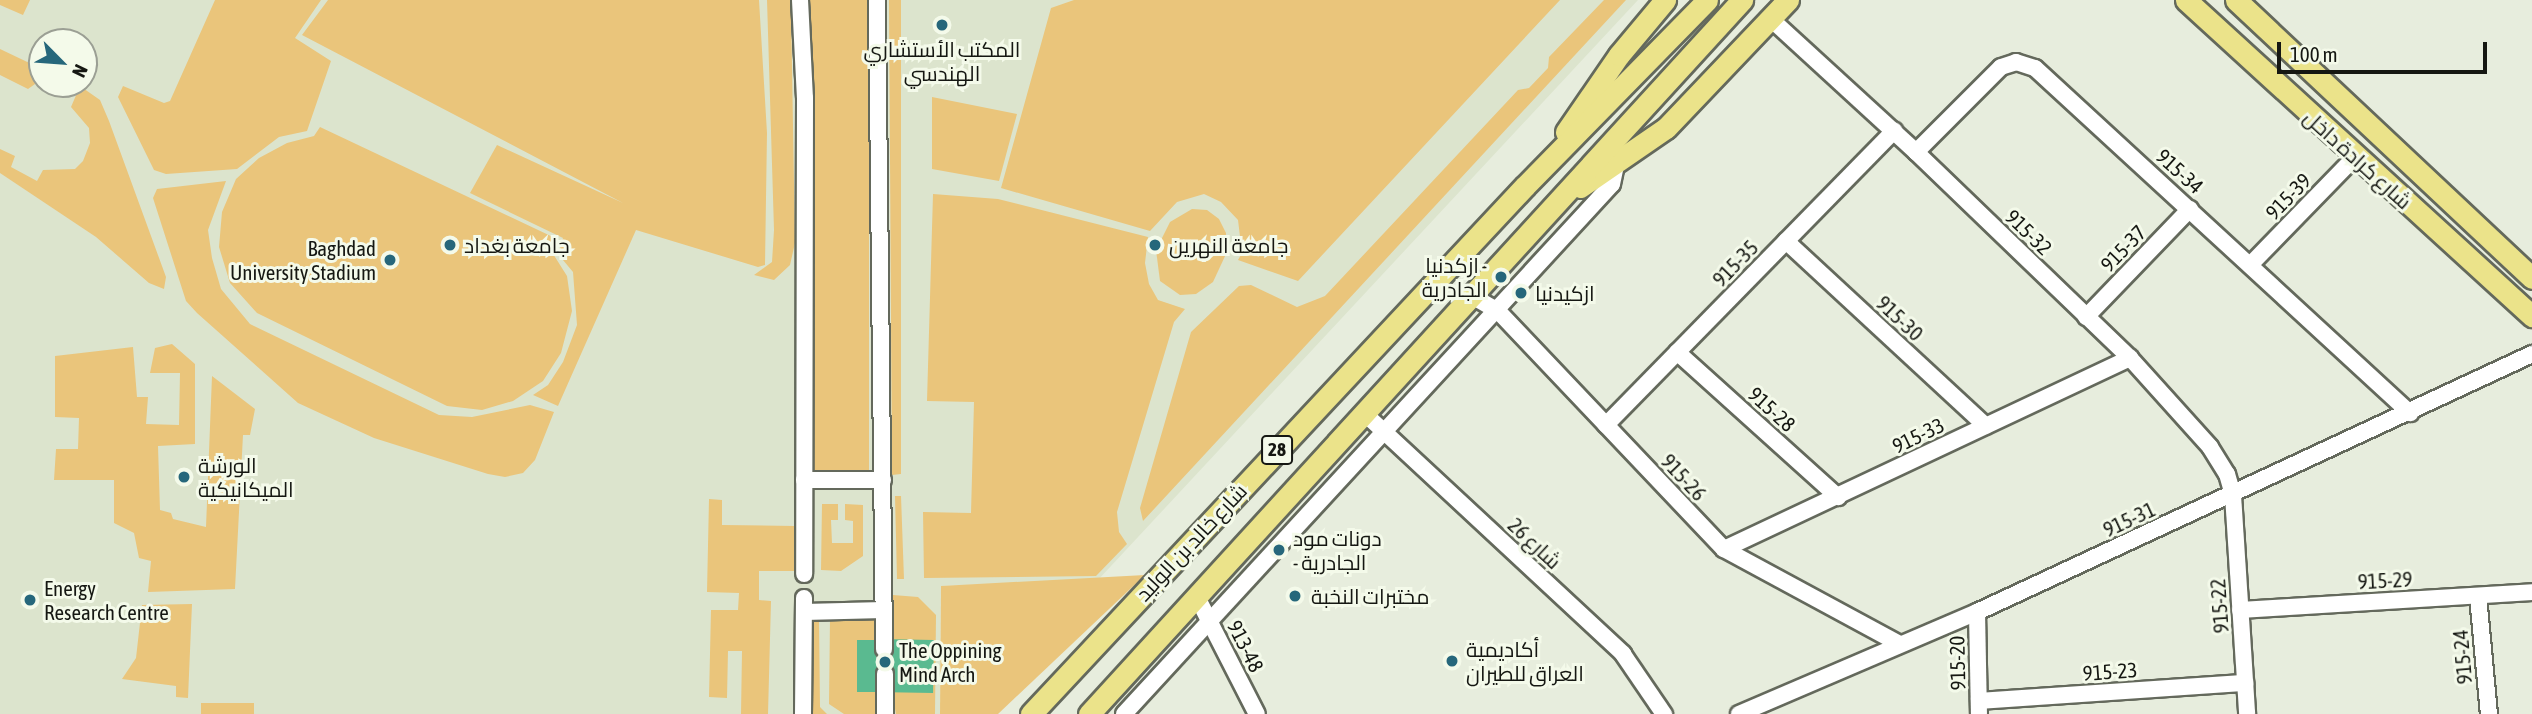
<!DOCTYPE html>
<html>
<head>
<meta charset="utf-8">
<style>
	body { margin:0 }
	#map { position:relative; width:2532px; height:714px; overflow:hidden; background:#e7eddd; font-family:"Asap Condensed",Cairo,sans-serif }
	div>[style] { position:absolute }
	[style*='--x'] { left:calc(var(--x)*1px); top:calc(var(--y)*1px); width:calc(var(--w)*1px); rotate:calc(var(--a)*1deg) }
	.built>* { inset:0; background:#dce4cd }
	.green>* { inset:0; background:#eac57b; transform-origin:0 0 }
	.water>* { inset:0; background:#5aba90; transform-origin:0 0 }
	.minor-tunnel>* { height:16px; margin-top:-8px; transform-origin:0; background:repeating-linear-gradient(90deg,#c8cdbf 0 16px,transparent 0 24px) }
	.roads { filter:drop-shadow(2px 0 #64695c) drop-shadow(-2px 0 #64695c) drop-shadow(0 2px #64695c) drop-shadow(0 -2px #64695c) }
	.minor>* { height:16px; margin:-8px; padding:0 8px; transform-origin:8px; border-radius:8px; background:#fff }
	.major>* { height:21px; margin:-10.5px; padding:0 10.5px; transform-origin:10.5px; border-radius:10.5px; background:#ebe38a }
	.dots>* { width:19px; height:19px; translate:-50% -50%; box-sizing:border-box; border:4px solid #f4faea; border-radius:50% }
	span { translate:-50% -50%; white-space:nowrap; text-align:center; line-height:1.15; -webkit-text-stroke:6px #f4faea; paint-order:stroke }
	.shield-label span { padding:2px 5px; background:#f4faea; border:2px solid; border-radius:5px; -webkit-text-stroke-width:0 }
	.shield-label { font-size:19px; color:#151712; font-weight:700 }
	.poi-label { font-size:21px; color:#151712 }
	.left { translate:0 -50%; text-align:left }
	.right { translate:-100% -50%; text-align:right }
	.street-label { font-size:21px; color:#151712 }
	.north { position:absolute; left:28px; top:28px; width:70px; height:70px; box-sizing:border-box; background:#f4faea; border:2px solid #9b9f94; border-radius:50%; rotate:115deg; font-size:19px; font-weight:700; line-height:28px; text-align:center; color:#151712 }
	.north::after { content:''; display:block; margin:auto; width:24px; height:32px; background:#26677b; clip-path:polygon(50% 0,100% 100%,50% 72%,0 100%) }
	.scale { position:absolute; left:2277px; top:42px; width:210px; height:32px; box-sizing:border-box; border:4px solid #151712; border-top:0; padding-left:9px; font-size:21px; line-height:24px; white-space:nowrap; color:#151712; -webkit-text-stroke:5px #f4faea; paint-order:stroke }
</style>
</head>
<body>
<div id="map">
	<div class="built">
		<div style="clip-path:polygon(evenodd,0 0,1638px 0,1098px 580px,941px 586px,940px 714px,0 714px,0 0,42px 42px,84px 42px,84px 84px,42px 84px,42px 42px)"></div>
	</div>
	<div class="green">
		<div style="clip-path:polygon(0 0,30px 0,23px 15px,0 5px)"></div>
		<div style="clip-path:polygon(215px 0,321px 0,295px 38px,331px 61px,307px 131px,279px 137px,237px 169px,166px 174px,154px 170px,118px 97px,123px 86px,164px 103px,170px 101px)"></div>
		<div style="clip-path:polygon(328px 0,759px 0,767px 133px,765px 265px,758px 267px,636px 230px,558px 406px,533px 395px,548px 385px,563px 362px,577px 325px,573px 272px,558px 254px,563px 238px,470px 193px,497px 145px,623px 203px,302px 35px)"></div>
		<div style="clip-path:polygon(767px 0,790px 0,791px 8px,795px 243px,790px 265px,774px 280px,754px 275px,772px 262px,774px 230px)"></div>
		<div style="left:810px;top:0;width:59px;height:472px"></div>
		<div style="clip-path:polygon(889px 0,901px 0,901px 474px,892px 475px)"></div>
		<div style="clip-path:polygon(1074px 0,1560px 0,1298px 281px,1238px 260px,1242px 253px,1238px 220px,1221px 202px,1204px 194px,1177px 202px,1150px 231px,1001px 188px,1051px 8px)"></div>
		<div style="clip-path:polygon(1604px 0,1626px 0,1143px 521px,1140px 508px,1191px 332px,1239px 286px,1251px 285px,1297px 307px,1325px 296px,1518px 90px,1529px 88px,1548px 68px,1549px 57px)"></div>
		<div style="clip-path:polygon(0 49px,42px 69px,35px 84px,28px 89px,0 75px)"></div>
		<div style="clip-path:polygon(80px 86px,100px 100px,109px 121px,166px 277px,164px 289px,149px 283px,96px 237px,0 173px,0 149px,15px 156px,11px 167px,37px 181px,43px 170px,75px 169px,83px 161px,90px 143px,89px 128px,71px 107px)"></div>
		<div style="clip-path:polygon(932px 97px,1017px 114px,999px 181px,932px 169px)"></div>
		<div style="clip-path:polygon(320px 127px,555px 238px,550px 249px,567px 276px,572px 311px,561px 353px,543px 381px,513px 401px,482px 410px,447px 406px,257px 313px,230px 283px,219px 247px,222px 212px,236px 179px,259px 158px,287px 143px,314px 136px)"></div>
		<div style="clip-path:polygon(226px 181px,208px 230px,212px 258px,221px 289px,250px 324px,439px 415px,472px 417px,530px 405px,554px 412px,535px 460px,523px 473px,505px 477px,488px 474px,374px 438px,298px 403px,197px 313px,186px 301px,153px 198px,157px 189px)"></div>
		<div style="clip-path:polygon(933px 194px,998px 199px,1148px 237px,1145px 263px,1149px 284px,1158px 300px,1185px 309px,1174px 322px,1117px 512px,1119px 532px,1127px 544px,1096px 576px,924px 578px,923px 512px,971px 513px,974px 402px,927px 401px)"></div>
		<div style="clip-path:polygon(1192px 209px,1207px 210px,1219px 219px,1226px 233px,1226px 254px,1213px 282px,1196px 294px,1180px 295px,1160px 281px,1156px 250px,1170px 222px)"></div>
		<div style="clip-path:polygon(172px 344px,195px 364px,195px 444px,158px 446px,160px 510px,171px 513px,173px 519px,206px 527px,212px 376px,255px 409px,250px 435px,243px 435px,235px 589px,148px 592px,151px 561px,139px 558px,134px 533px,114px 523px,114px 480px,54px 480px,56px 449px,78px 449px,79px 418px,55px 417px,55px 356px,133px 347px,137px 397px,148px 397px,146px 424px,179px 425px,180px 373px,150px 373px,155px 348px)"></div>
		<div style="clip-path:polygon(895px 496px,901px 496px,904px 579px,897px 579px)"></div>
		<div style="clip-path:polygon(709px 499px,722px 500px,722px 525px,795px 526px,794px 571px,759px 571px,759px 600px,771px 601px,768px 714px,741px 714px,742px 651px,728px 651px,727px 698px,709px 697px,711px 610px,738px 610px,739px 593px,707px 592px)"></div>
		<div style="clip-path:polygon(822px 504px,838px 504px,838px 520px,831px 520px,832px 543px,853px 543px,853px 521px,845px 520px,845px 504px,863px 505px,863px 556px,841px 571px,821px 570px)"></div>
		<div style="clip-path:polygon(1145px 575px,998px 714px,940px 714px,941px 586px)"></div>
		<div style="clip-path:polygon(893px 595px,918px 597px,936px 615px,935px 714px,896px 714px,892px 692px)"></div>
		<div style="clip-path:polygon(192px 604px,188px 698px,176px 697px,176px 686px,122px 679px,136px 658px,142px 605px)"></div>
		<div style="clip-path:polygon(830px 618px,877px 619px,878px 640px,858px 641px,858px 692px,878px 692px,878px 714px,844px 714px,829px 704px)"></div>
		<div style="clip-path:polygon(811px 619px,819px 619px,820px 707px,827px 714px,808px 714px)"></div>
		<div style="left:201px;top:703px;width:53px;height:11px"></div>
	</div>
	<div class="water">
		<div style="left:857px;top:640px;width:21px;height:52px"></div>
		<div style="left:934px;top:640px;width:53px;height:43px;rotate:91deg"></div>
	</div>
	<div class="minor-tunnel">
		<div style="--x:884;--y:649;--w:25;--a:88"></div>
	</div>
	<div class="roads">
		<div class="minor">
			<div style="--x:800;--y:0;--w:98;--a:87.1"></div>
			<div style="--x:805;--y:98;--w:476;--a:90.1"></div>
			<div style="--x:877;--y:0;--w:649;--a:89.38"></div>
			<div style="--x:1771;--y:19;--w:197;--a:42.5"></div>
			<div style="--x:1916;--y:152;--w:297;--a:43.9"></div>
			<div style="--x:2130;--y:358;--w:120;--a:48"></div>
			<div style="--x:2210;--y:447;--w:32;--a:58"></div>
			<div style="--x:2227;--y:474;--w:22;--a:74"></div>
			<div style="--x:2233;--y:495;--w:219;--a:86.3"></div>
			<div style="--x:1916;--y:152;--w:120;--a:-45"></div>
			<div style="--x:2001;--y:67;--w:16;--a:-18"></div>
			<div style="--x:2016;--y:62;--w:20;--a:18"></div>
			<div style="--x:2035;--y:68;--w:510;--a:42.61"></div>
			<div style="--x:1786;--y:241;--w:272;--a:42.8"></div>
			<div style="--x:2251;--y:264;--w:149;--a:-45.8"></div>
			<div style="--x:1472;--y:296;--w:30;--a:30"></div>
			<div style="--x:1498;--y:311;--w:328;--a:46.5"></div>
			<div style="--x:1724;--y:549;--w:198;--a:28.4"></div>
			<div style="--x:2086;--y:317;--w:150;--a:-46.1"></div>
			<div style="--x:1677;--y:352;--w:217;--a:42"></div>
			<div style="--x:1364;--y:413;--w:354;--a:42.9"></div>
			<div style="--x:1623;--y:654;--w:73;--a:55.7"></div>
			<div style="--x:1606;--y:425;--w:412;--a:-45.6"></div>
			<div style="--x:804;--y:480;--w:79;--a:0"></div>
			<div style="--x:1724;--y:549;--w:449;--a:-25.2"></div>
			<div style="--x:2478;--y:596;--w:119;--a:84.7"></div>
			<div style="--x:1197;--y:597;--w:131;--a:62.9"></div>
			<div style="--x:2240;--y:610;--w:293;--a:-3.5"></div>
			<div style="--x:804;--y:612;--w:80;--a:-1.4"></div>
			<div style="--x:1977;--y:612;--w:102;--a:88.9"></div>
			<div style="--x:885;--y:674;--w:40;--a:90"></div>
			<div style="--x:1979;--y:701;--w:267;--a:-3.9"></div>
			<div style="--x:803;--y:714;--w:116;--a:-89.5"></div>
			<div style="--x:1124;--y:714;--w:720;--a:-47.36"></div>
			<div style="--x:1612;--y:184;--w:19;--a:-78"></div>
			<div style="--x:1739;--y:714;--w:259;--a:-23.2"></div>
			<div style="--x:1977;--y:612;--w:612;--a:-24.93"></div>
		</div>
		<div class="major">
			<div style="--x:2186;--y:0;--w:469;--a:42.4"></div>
			<div style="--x:2236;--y:0;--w:406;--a:43.2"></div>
			<div style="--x:1566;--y:132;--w:93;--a:-55.5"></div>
			<div style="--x:1619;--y:55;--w:72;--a:-50.1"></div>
			<div style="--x:1580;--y:187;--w:104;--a:-34.5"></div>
			<div style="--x:1666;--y:128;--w:177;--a:-46.4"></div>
			<div style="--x:1031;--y:714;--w:723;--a:-46.91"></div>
			<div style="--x:1525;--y:186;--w:260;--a:-45.6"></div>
			<div style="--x:1089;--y:714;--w:968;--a:-47.56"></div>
		</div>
	</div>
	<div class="dots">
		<div style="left:942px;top:25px;background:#26677b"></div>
		<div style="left:450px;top:245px;background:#26677b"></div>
		<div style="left:1155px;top:245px;background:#26677b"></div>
		<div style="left:390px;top:260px;background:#26677b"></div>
		<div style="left:1501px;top:277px;background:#26677b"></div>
		<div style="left:1521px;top:293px;background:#26677b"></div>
		<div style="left:184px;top:477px;background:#26677b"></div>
		<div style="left:1279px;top:550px;background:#26677b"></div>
		<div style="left:1295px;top:596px;background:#26677b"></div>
		<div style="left:30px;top:600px;background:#26677b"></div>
		<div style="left:1452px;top:661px;background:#26677b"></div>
		<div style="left:885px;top:662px;background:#26677b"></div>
	</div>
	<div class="shield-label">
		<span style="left:1277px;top:450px">28</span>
	</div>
	<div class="poi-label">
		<span style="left:942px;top:61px">المكتب الأستشاري<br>الهندسي</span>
		<span class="left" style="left:464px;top:245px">جامعة بغداد</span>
		<span class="left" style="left:1169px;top:245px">جامعة النهرين</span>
		<span class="right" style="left:376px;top:260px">Baghdad<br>University Stadium</span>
		<span class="right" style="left:1487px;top:277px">ازكدنيا -<br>الجادرية</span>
		<span class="left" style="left:1535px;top:293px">ازكيدنيا</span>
		<span class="left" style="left:198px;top:477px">الورشة<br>الميكانيكية</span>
		<span class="left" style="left:1293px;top:550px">دونات مود<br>- الجادرية</span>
		<span class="left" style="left:44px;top:600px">Energy<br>Research Centre</span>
		<span class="left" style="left:1311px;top:596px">مختبرات النخبة</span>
		<span class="left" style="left:1466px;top:661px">أكاديمية<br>العراق للطيران</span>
		<span class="left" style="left:899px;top:662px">The Oppining<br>Mind Arch</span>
	</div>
	<div class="street-label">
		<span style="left:2358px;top:159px;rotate:42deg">شارع كرادة داخل</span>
		<span style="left:2180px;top:171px;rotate:42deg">915-34</span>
		<span style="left:2288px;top:196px;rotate:-46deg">915-39</span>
		<span style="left:2029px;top:232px;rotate:44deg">915-32</span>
		<span style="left:2123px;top:248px;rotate:-46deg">915-37</span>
		<span style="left:1735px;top:263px;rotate:-46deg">915-35</span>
		<span style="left:1900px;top:318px;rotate:43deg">915-30</span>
		<span style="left:1772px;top:409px;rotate:42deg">915-28</span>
		<span style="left:1918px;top:435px;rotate:-26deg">915-33</span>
		<span style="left:1684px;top:477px;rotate:47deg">915-26</span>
		<span style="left:2129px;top:519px;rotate:-25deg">915-31</span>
		<span style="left:1191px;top:542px;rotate:-47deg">شارع خالد بن الوليد</span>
		<span style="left:1535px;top:543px;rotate:43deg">شارع 26</span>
		<span style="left:2385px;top:580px;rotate:-3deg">915-29</span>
		<span style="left:2219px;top:606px;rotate:-94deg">915-22</span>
		<span style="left:1246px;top:646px;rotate:63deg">913-48</span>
		<span style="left:2462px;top:657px;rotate:-95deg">915-24</span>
		<span style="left:1957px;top:663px;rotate:-91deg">915-20</span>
		<span style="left:2110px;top:671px;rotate:-4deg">915-23</span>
	</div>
	<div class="north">N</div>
	<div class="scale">100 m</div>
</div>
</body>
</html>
